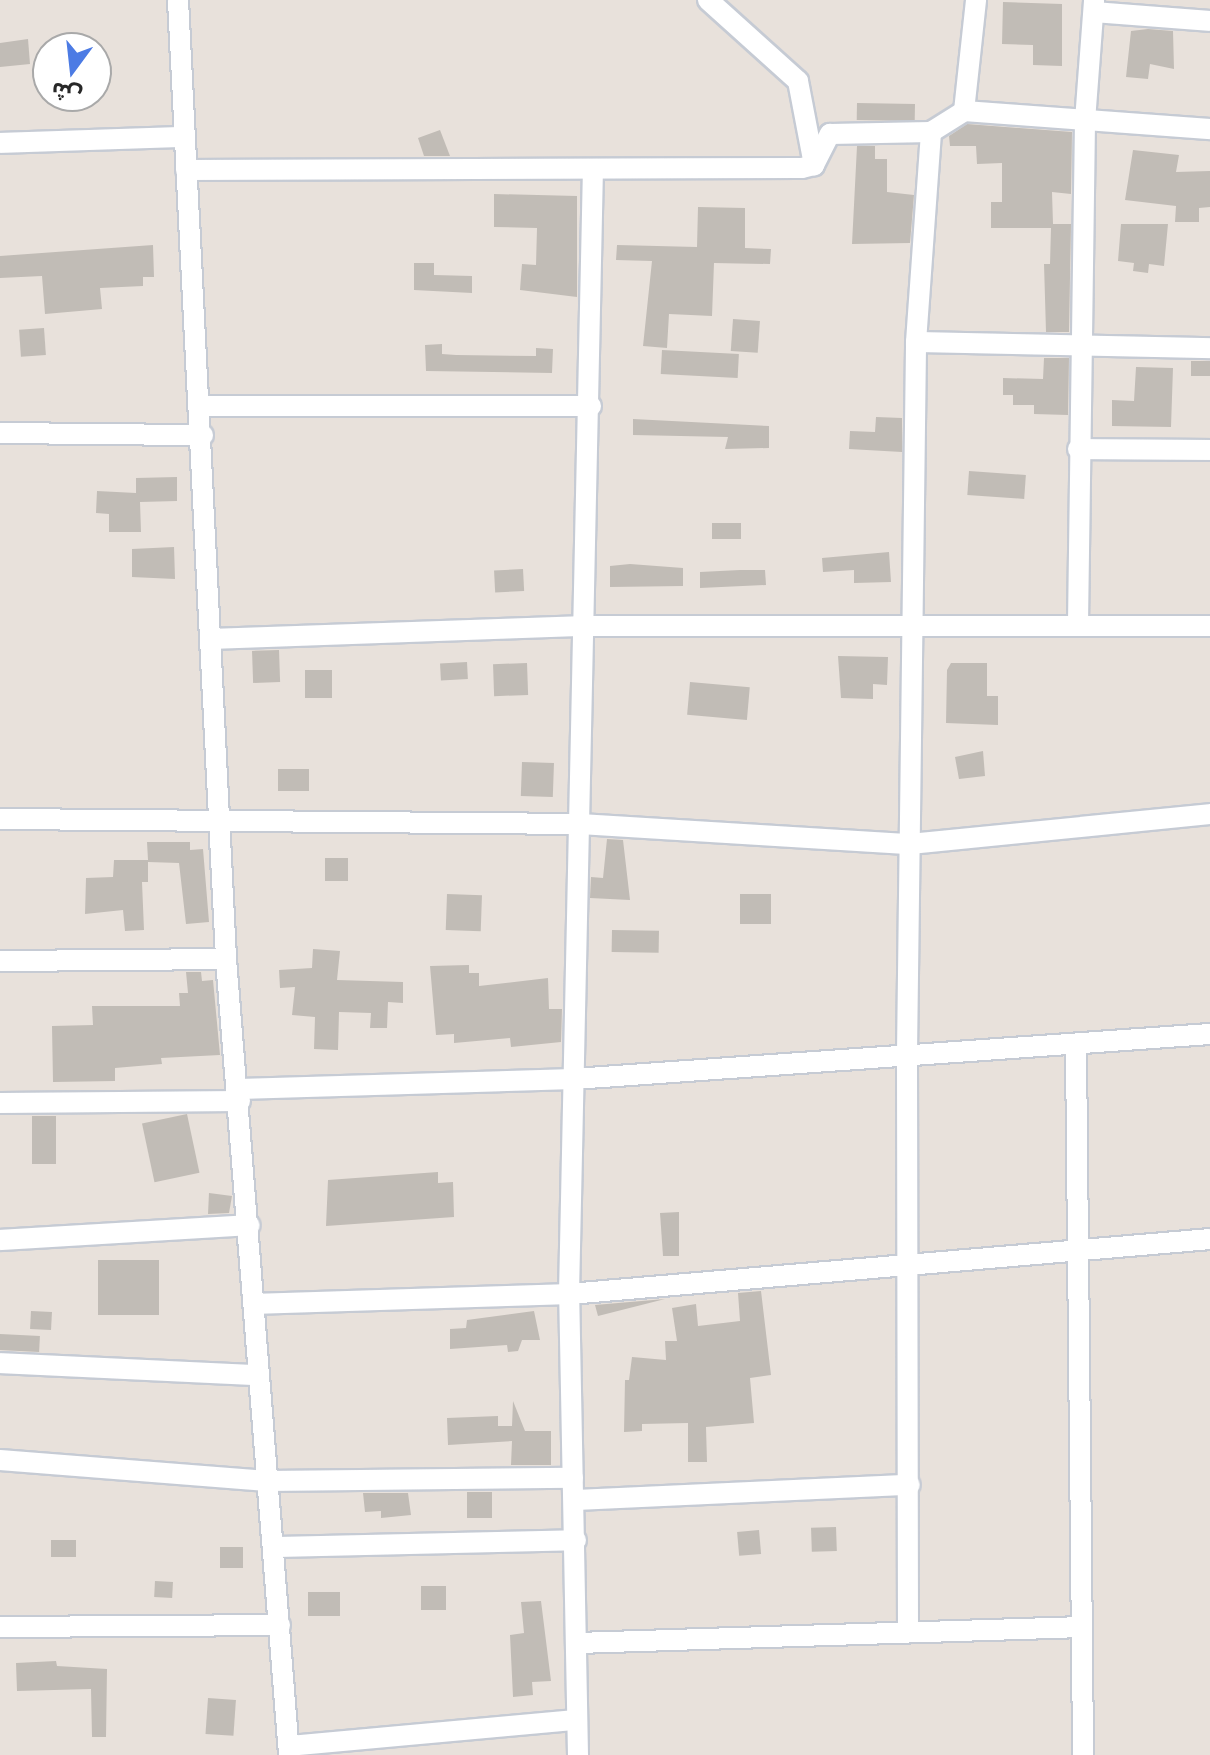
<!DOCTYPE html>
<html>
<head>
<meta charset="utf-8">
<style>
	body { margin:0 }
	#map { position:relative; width:1210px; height:1755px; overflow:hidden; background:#e8e1db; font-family:"IBM Plex Sans","Noto Sans Arabic",sans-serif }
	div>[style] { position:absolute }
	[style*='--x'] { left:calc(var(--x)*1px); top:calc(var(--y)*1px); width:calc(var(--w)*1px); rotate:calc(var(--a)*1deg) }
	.building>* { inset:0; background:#c1bcb6; transform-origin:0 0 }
	.roads { filter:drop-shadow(2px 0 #c6cbd4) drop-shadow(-2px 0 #c6cbd4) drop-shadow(0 2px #c6cbd4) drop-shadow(0 -2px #c6cbd4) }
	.minor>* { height:20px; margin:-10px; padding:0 10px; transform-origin:10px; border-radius:10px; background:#fff }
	span { translate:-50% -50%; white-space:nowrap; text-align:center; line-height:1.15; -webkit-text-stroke:8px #fff; paint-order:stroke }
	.north { position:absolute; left:32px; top:32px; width:80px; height:80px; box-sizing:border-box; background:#fff; border:2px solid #a9a9a9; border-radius:50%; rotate:195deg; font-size:22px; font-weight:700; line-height:32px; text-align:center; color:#282828 }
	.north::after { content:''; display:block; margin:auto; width:28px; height:36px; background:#4c7be4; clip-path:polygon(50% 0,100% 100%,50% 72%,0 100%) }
</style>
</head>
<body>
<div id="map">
	<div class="building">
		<div style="clip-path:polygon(1003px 2px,1062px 4px,1062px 66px,1033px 65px,1033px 45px,1002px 44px)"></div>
		<div style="clip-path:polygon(1148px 29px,1173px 31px,1174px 69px,1150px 64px,1148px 79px,1126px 77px,1131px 31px)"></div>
		<div style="clip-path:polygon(28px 39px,30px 64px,0 67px,0 43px)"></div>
		<div style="left:857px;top:103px;width:58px;height:17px;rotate:1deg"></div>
		<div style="clip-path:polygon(967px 124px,1072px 132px,1071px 194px,1052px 192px,1053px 224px,1071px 224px,1069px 332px,1046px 332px,1044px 264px,1050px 264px,1051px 228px,991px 228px,991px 202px,1002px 202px,1002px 163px,977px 164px,976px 146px,950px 146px,949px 136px)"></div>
		<div style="clip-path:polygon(440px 130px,450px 156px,424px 156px,418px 138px)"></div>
		<div style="clip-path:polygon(857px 146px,875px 146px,875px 159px,887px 159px,887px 192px,914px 195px,910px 243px,852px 244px)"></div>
		<div style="clip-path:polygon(1133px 150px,1179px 155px,1176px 172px,1210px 171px,1210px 207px,1199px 208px,1199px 222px,1175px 222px,1176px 206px,1125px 200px)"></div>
		<div style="clip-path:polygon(494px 194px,577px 196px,577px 297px,520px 290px,522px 264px,536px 265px,537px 228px,494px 227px)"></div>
		<div style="clip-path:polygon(698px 207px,745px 208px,745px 248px,771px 249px,770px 264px,714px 263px,712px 316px,669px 314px,667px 348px,643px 346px,652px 261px,616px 260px,617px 245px,697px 247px)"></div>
		<div style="clip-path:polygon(1121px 224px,1168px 224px,1164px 266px,1149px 264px,1148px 273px,1133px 271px,1134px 263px,1118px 261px)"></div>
		<div style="clip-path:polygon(153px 245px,154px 277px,143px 277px,143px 286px,100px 288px,102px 309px,45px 314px,42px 276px,0 278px,0 256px)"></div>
		<div style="clip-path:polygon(414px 263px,434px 263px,434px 275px,472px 276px,472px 293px,414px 290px)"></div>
		<div style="left:733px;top:319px;width:27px;height:32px;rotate:4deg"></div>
		<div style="left:44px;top:328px;width:27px;height:25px;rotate:86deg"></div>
		<div style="clip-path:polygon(442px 344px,442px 354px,456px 355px,536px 356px,536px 348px,553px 349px,552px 373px,426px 371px,425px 345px)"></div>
		<div style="left:662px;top:350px;width:77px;height:24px;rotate:3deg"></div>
		<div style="clip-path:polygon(1044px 358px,1069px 358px,1068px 415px,1034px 414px,1034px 405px,1013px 405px,1013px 395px,1003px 395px,1003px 378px,1043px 379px)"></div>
		<div style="left:1191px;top:361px;width:19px;height:15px"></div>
		<div style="clip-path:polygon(1136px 367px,1173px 368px,1171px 427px,1112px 426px,1112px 400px,1134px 401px)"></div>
		<div style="clip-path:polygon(876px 417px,902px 418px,902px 452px,849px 449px,850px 431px,875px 432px)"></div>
		<div style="clip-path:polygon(633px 419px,769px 426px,769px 448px,725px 449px,728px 437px,633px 435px)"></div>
		<div style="left:969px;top:471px;width:57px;height:24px;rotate:4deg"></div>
		<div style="clip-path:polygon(177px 477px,177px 501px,140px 502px,141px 532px,109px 532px,109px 514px,96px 513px,97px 491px,136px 493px,136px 478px)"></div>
		<div style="left:741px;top:523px;width:16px;height:29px;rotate:90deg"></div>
		<div style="clip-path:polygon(174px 547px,175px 579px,132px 577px,132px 549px)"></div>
		<div style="clip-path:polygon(889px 552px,891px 582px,854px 583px,854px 570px,823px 572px,822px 558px)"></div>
		<div style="clip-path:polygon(630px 564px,683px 568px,683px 586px,610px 587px,610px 566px)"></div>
		<div style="left:523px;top:569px;width:22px;height:29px;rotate:87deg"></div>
		<div style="clip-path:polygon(740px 570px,765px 570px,766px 585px,700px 588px,700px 572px)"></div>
		<div style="left:279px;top:650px;width:32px;height:27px;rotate:88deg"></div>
		<div style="clip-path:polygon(838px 656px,888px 657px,887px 685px,873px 684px,873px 699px,841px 698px)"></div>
		<div style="left:467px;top:662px;width:17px;height:27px;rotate:87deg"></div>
		<div style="left:527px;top:663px;width:32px;height:34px;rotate:88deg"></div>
		<div style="clip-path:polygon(951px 663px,987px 663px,987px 696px,998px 696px,998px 725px,946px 723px,947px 670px)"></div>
		<div style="left:305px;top:670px;width:27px;height:28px"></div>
		<div style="left:690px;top:682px;width:60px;height:33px;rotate:5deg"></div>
		<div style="clip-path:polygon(983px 751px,985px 776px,959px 779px,955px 757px)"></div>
		<div style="left:522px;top:762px;width:32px;height:34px;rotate:2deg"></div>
		<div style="left:278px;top:769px;width:31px;height:22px"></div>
		<div style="clip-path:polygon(607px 839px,623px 840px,630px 900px,590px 898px,591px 877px,603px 878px)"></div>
		<div style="clip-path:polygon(147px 842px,190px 842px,190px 850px,203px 849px,209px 922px,186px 924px,179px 863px,148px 862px,148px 882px,142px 882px,144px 930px,125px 931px,123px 910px,85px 914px,86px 878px,113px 877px,114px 860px,148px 860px)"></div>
		<div style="left:325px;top:858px;width:23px;height:23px"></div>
		<div style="left:447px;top:894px;width:35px;height:36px;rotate:2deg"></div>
		<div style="left:740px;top:894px;width:31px;height:30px"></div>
		<div style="left:612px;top:930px;width:47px;height:22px;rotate:1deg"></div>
		<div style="clip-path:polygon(313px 949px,340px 951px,337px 980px,403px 982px,403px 1003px,388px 1002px,387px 1028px,370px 1028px,371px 1013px,339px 1012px,338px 1050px,314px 1049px,315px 1017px,292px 1015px,295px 987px,280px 988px,279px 970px,312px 968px)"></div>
		<div style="clip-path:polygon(469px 965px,469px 973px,479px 973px,479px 986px,548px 978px,549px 1009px,562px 1009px,561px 1042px,511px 1047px,510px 1038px,454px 1043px,454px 1034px,436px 1035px,430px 966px)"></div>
		<div style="clip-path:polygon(186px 972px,201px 972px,202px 981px,213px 980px,220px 1055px,161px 1058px,162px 1064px,115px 1068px,115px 1081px,53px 1082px,52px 1026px,93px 1025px,92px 1006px,180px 1006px,179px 993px,188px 993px)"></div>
		<div style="left:187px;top:1114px;width:60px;height:46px;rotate:78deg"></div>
		<div style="left:32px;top:1116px;width:24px;height:48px"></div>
		<div style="clip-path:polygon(438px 1172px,438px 1183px,453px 1182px,454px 1217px,326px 1226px,328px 1180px)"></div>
		<div style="clip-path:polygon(209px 1193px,232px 1196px,229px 1213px,208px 1214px)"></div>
		<div style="clip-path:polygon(679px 1212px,679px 1256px,663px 1256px,660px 1213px)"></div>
		<div style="left:159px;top:1260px;width:55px;height:61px;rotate:90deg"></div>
		<div style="clip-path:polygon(761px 1291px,771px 1375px,750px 1378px,754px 1423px,706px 1427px,707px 1462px,688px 1462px,688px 1423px,642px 1424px,642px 1431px,624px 1432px,625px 1380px,629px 1380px,632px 1357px,666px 1360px,665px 1341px,677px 1341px,672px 1308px,696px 1304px,698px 1326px,740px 1321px,738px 1293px)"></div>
		<div style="clip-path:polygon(665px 1299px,598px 1316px,595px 1305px)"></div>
		<div style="left:31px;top:1311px;width:21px;height:18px;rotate:3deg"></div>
		<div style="clip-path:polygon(534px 1311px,540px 1340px,522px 1340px,518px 1351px,508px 1352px,507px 1345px,450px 1349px,450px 1329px,466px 1328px,467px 1320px)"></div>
		<div style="left:0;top:1334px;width:40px;height:16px;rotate:3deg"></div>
		<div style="clip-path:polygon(513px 1401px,525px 1431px,551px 1431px,551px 1465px,511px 1465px,512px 1441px,448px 1445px,447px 1418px,498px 1416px,498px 1426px,512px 1426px)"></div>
		<div style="left:467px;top:1492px;width:25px;height:26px"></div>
		<div style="clip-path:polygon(363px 1493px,408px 1493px,411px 1515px,381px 1518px,381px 1511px,365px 1512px)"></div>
		<div style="left:836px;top:1527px;width:24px;height:25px;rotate:88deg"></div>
		<div style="left:759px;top:1530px;width:24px;height:22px;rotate:85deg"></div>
		<div style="left:51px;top:1540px;width:25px;height:17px"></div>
		<div style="left:220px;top:1547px;width:23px;height:21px"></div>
		<div style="left:155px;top:1581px;width:18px;height:16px;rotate:3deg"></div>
		<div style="left:446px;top:1586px;width:24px;height:25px;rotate:90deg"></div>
		<div style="left:308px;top:1592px;width:32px;height:24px"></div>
		<div style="clip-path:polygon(541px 1601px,551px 1681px,532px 1682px,533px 1695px,513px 1697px,510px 1635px,524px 1633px,521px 1602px)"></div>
		<div style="clip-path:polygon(56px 1661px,57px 1666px,107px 1669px,106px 1737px,92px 1737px,91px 1689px,17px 1691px,16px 1663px)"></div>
		<div style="left:208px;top:1698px;width:28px;height:36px;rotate:4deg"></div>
	</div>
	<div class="roads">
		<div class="minor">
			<div style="--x:178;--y:0;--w:960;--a:87.13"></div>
			<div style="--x:226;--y:959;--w:798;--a:85.47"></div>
			<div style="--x:708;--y:0;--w:121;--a:42"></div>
			<div style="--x:798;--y:81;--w:86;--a:79.2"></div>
			<div style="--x:1094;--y:12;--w:116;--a:4.4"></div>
			<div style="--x:964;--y:111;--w:247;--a:4.2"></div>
			<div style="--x:0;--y:143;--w:185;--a:-1.9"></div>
			<div style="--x:186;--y:170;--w:616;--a:-0.19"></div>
			<div style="--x:802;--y:168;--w:12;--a:-14"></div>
			<div style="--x:814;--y:165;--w:35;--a:-63"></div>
			<div style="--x:830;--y:134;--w:101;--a:-1.1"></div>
			<div style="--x:916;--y:342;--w:294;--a:1.2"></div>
			<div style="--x:201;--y:406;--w:390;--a:0"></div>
			<div style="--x:0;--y:433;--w:203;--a:0.6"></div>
			<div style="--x:1078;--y:449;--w:132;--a:0.4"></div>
			<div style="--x:1078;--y:623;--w:502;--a:-89.2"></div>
			<div style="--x:1085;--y:121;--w:121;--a:-85.7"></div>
			<div style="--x:210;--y:639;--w:376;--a:-2"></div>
			<div style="--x:586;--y:626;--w:624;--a:0"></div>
			<div style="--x:0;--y:819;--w:580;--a:0.49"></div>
			<div style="--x:580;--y:824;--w:331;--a:3.5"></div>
			<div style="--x:910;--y:844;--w:301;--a:-5.7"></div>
			<div style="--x:0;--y:961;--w:226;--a:-0.5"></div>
			<div style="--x:1076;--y:1047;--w:708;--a:89.43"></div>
			<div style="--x:239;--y:1089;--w:335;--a:-1.7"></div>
			<div style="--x:574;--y:1079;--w:638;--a:-4.05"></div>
			<div style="--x:0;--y:1103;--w:240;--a:-0.5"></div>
			<div style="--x:0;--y:1240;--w:250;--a:-3.4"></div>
			<div style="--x:254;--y:1304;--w:315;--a:-1.8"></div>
			<div style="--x:569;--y:1294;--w:643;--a:-4.9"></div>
			<div style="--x:0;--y:1363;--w:259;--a:2.7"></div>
			<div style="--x:0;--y:1460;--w:268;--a:4.5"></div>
			<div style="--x:267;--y:1481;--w:306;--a:-0.6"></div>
			<div style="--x:575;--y:1500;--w:335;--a:-2.6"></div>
			<div style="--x:276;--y:1547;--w:300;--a:-1.3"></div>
			<div style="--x:0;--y:1627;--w:280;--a:-0.4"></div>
			<div style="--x:908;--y:1632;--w:579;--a:-90.1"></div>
			<div style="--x:907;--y:1053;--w:711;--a:-89.27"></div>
			<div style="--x:916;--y:342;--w:211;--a:-85.9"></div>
			<div style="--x:931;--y:132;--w:39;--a:-32"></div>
			<div style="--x:964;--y:111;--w:112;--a:-83.8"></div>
			<div style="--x:577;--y:1643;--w:505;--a:-1.81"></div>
			<div style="--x:289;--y:1746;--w:289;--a:-5.2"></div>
			<div style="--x:578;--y:1755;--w:461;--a:-91.1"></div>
			<div style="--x:569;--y:1294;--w:1125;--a:-88.78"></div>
		</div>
	</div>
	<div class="north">ش</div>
</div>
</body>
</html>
